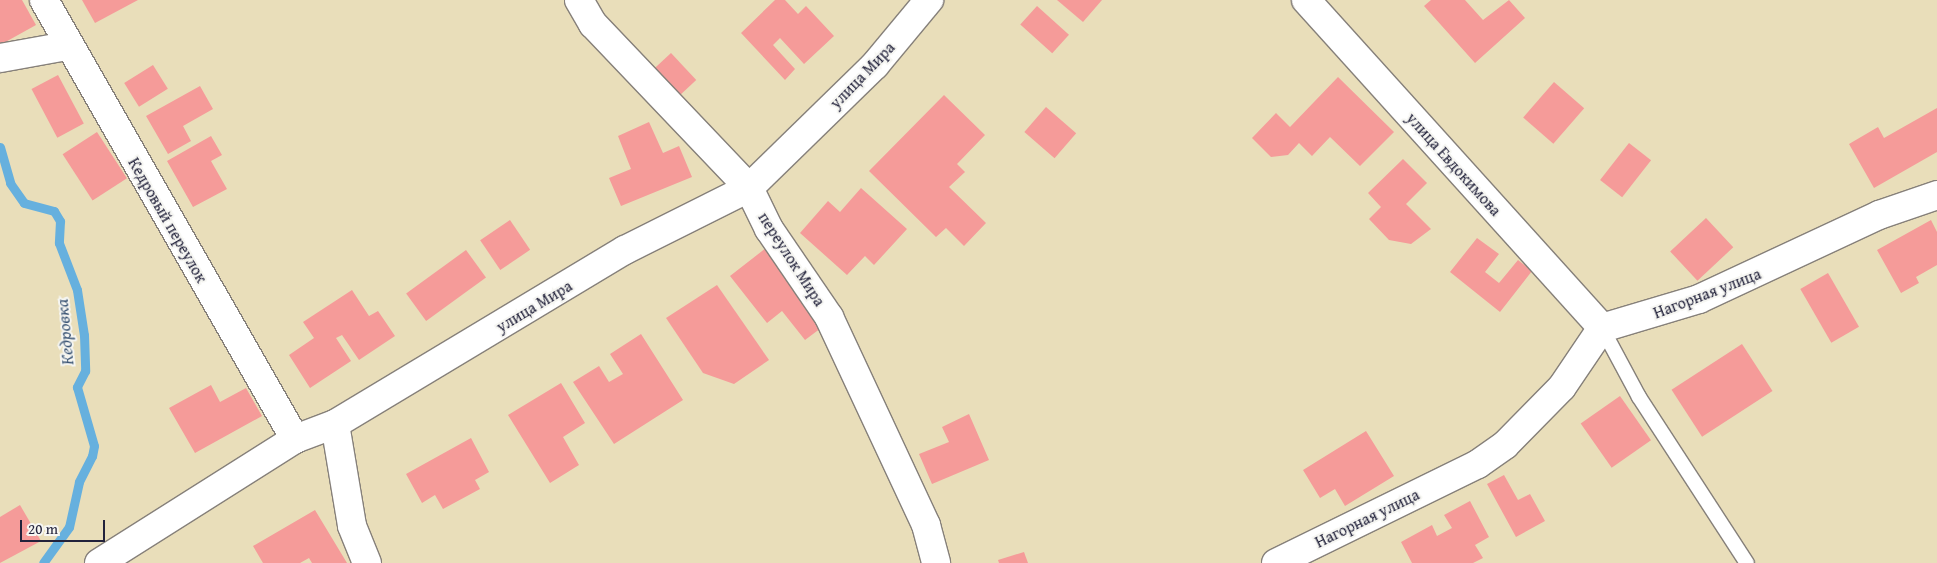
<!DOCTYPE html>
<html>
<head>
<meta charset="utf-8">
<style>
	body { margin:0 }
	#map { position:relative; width:1937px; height:563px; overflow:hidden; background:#e9deba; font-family:"Gentium Book Plus",serif }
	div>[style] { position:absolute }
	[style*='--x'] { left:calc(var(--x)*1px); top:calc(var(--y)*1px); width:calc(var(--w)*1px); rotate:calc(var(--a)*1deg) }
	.stream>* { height:9px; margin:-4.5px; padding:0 4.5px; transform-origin:4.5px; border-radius:4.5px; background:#66b0de }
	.building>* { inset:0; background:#f59b99; transform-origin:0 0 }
	.roads { filter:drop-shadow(1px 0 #86807a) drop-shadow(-1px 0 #86807a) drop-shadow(0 1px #86807a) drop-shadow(0 -1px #86807a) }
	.lane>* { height:14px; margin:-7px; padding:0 7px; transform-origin:7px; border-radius:7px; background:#fff }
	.street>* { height:28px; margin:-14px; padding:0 14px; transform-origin:14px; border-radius:14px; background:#fff }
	span { translate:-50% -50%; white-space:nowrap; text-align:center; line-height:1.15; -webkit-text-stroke:4px #f6f6f2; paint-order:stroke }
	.street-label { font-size:16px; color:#22223b }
	.water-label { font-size:18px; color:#3a5474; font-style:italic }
	.scale { position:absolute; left:20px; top:520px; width:85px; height:22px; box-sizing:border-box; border:2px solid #22223b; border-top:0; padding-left:6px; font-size:15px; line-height:18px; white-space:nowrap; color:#22223b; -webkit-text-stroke:4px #f6f6f2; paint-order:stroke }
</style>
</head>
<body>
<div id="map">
	<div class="stream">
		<div style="--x:0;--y:147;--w:37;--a:74"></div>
		<div style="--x:10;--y:183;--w:24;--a:55"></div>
		<div style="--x:24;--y:203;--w:31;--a:15"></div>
		<div style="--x:54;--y:211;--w:12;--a:59"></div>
		<div style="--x:60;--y:221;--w:22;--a:93"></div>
		<div style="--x:59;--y:243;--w:50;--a:69"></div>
		<div style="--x:77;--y:290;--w:46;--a:81.2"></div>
		<div style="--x:84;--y:335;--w:36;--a:88"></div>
		<div style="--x:85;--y:371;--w:18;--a:117"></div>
		<div style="--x:77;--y:387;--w:61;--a:73.9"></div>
		<div style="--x:94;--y:446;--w:10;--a:101"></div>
		<div style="--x:92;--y:456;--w:29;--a:117"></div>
		<div style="--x:79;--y:482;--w:46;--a:102.5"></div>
		<div style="--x:69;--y:527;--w:44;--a:125.8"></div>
	</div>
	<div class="building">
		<div style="clip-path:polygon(0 0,22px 0,36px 25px,0 45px)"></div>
		<div style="clip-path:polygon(82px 0,138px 0,95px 23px)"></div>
		<div style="clip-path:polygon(775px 0,785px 0,798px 14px,806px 6px,834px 36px,804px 64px,780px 38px,773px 45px,795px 69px,785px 80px,741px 33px)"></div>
		<div style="clip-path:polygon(1057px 0,1102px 0,1083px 22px)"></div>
		<div style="clip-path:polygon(1431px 0,1465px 0,1483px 20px,1509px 0,1525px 18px,1475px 63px,1424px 6px)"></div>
		<div style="left:1037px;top:6px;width:43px;height:25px;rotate:42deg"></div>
		<div style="left:671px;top:53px;width:37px;height:25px;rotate:47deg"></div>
		<div style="left:153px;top:65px;width:28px;height:34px;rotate:58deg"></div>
		<div style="left:58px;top:75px;width:55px;height:30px;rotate:62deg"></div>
		<div style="clip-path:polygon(1338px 77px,1394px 132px,1360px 166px,1330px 137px,1312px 156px,1299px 143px,1288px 155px,1271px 157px,1252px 138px,1276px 113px,1290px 127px)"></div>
		<div style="left:1554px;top:82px;width:40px;height:47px;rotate:41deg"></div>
		<div style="clip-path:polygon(200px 86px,213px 109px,183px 126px,191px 141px,168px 154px,146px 116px)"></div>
		<div style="clip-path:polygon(944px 95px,985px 135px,957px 164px,965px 172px,949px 187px,986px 223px,964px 246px,946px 228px,936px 237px,869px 171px)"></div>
		<div style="left:1046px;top:107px;width:40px;height:33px;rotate:41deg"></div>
		<div style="clip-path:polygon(1937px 108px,1937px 152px,1874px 188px,1849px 144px,1878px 127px,1884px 138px)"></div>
		<div style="clip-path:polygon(649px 122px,663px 153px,679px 146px,692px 177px,621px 206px,609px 178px,631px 169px,618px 136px)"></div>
		<div style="left:97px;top:132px;width:55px;height:41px;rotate:57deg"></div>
		<div style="clip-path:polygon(211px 136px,222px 155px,211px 161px,227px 189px,193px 207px,167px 161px)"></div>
		<div style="left:1629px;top:143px;width:28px;height:47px;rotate:38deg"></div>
		<div style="clip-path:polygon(1403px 159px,1427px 183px,1406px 204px,1431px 229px,1411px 244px,1389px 240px,1369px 219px,1381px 207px,1368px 193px)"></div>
		<div style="clip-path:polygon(861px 188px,907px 229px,874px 265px,865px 256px,847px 275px,800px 233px,828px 201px,840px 212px)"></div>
		<div style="left:1706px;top:218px;width:40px;height:49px;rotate:47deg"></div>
		<div style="left:510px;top:220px;width:36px;height:36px;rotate:56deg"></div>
		<div style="clip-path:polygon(1931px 220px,1937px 232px,1937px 265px,1916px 277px,1919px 283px,1901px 293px,1877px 250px)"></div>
		<div style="clip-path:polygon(1477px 238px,1499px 254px,1485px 272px,1499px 283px,1518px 260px,1532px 271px,1500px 312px,1450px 272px)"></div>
		<div style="clip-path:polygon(766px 248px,825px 325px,805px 340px,782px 311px,767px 323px,730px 276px)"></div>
		<div style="left:466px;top:250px;width:34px;height:74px;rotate:54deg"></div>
		<div style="left:1828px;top:273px;width:62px;height:32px;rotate:60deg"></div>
		<div style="clip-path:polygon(717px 285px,769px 360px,734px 384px,703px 373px,666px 318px)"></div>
		<div style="clip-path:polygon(352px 290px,369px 316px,378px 311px,395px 336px,359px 360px,342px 335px,336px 338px,351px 361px,310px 388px,289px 355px,314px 338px,303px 322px)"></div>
		<div style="clip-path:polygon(641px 334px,683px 400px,614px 444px,573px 382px,599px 366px,609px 382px,623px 374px,610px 354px)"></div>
		<div style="left:1742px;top:344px;width:56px;height:84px;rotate:57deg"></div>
		<div style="clip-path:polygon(561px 383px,585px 423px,563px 437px,579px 465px,550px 483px,508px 415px)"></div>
		<div style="clip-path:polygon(211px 385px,220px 402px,246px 388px,262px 416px,195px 453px,169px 408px)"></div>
		<div style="left:1620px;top:396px;width:54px;height:48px;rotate:55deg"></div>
		<div style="clip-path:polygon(969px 414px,989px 460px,932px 484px,919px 454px,949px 442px,942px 427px)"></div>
		<div style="clip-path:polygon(1366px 431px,1394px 476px,1345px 506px,1335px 489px,1320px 498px,1303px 470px)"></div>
		<div style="clip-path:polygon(471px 438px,489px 472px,475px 480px,480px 489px,443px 509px,435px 495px,422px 503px,406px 474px)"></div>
		<div style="clip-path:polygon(1504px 475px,1518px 500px,1530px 494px,1545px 521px,1516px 537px,1487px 484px)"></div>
		<div style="clip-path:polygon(1470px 501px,1489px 537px,1475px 545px,1483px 558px,1473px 563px,1412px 563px,1401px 542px,1432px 525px,1437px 536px,1452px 528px,1444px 515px)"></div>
		<div style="clip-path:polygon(20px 505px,41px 541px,0 563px,0 517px)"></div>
		<div style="clip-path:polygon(315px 510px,347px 563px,312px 563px,309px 558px,300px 563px,263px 563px,253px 546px)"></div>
		<div style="clip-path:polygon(1024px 552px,1028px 563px,999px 563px,998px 560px)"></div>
	</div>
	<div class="roads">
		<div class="lane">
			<div style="--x:1602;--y:328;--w:78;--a:61.8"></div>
			<div style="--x:1639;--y:397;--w:198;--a:57"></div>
		</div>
		<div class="street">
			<div style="--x:44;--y:0;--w:506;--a:60.24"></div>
			<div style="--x:579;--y:0;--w:28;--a:60"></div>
			<div style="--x:593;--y:24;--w:226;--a:46.4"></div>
			<div style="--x:749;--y:188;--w:46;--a:64"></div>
			<div style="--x:769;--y:229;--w:107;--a:55.7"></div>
			<div style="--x:829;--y:317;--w:230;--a:65"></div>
			<div style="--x:926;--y:525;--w:39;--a:75"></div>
			<div style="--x:1306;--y:0;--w:442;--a:47.9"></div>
			<div style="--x:0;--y:58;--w:68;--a:-10.2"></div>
			<div style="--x:335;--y:424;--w:103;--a:80.5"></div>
			<div style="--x:352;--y:526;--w:40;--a:68"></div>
			<div style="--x:99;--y:563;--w:232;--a:-32.3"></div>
			<div style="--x:295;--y:439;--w:43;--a:-20.6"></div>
			<div style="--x:335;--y:424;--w:338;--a:-31"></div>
			<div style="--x:625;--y:250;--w:139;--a:-26.6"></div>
			<div style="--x:749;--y:188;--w:176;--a:-44.3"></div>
			<div style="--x:875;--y:65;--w:85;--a:-50.3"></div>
			<div style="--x:1276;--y:563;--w:225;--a:-26.1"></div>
			<div style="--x:1478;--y:464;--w:33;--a:-35"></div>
			<div style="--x:1505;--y:445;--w:81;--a:-45.5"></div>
			<div style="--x:1562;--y:387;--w:71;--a:-55.9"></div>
			<div style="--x:1602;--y:328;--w:101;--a:-16.6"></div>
			<div style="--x:1699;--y:299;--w:199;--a:-25"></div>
			<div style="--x:1879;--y:215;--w:61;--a:-19"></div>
		</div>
	</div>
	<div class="street-label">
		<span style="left:862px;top:75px;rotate:-46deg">улица Мира</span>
		<span style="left:1454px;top:164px;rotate:48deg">улица Евдокимова</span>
		<span style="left:168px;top:220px;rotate:60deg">Кедровый переулок</span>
		<span style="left:792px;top:259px;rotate:57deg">переулок Мира</span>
		<span style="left:1707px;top:293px;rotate:-21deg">Нагорная улица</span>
		<span style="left:534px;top:306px;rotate:-31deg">улица Мира</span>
		<span style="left:1367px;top:518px;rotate:-26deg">Нагорная улица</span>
	</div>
	<div class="water-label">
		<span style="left:65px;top:332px;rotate:-95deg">Кедровка</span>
	</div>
	<div class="scale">20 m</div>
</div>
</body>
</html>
